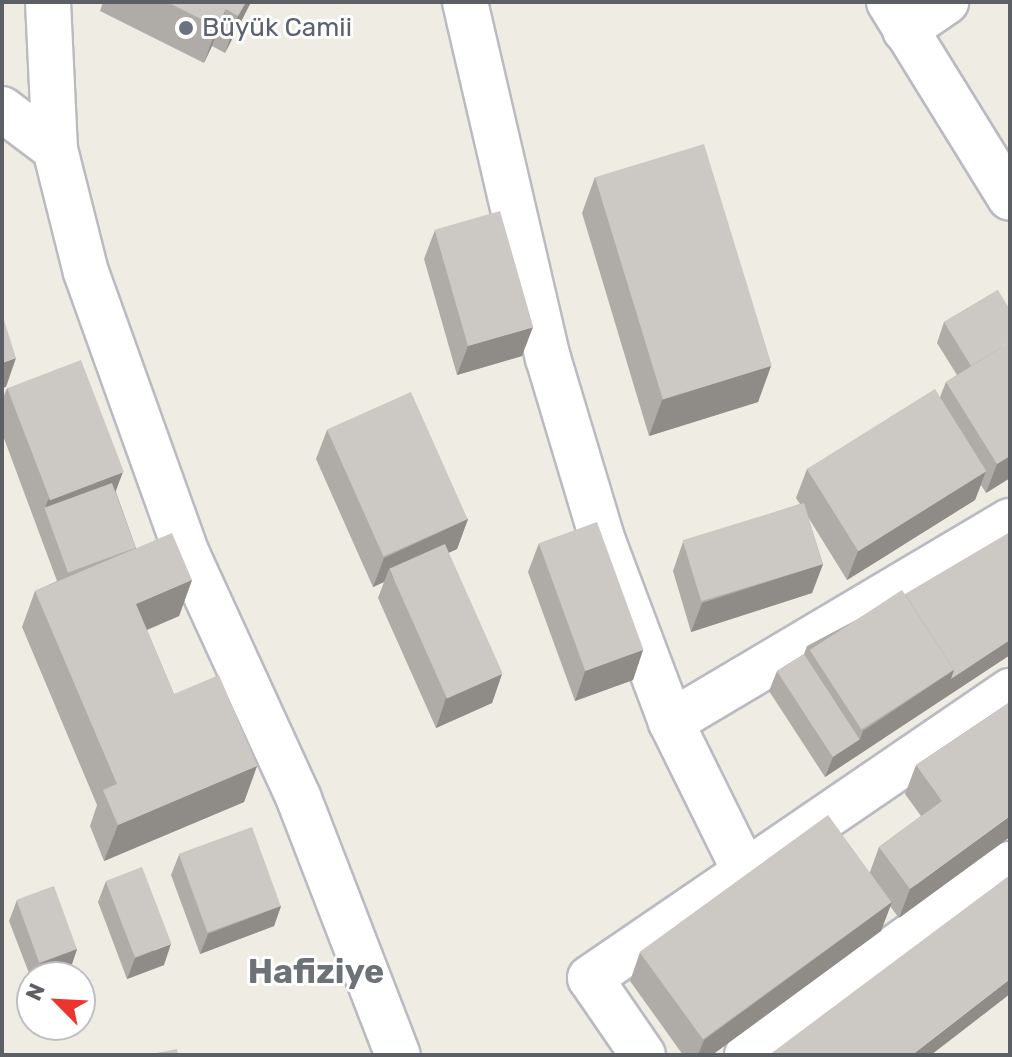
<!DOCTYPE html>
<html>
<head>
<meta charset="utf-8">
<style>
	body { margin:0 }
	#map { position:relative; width:1012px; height:1057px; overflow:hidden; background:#eeece3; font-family:Rubik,sans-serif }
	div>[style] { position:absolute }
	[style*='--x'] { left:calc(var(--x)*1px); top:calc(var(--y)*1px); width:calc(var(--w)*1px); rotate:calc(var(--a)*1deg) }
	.roads { filter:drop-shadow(2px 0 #b9bbc0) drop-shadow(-2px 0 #b9bbc0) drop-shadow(0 2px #b9bbc0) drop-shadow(0 -2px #b9bbc0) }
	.minor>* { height:44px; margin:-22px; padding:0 22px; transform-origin:22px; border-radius:22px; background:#fff }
	.wall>* { inset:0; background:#afaca8 }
	.shaded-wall>* { inset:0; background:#8f8c88 }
	.building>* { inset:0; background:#ccc8c3; transform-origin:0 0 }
	.dots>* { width:22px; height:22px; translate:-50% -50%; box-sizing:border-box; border:4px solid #fff; border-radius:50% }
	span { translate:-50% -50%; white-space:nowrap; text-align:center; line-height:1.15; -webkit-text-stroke:6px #fff; paint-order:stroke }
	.worship-label { font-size:26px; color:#5b616d }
	.left { translate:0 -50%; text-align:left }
	.district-label { font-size:34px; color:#6c7276; font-weight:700 }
	.frame { position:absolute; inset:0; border:4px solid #5c6064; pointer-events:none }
	.north { position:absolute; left:16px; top:961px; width:80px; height:80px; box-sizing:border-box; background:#fff; border:2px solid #bebfc1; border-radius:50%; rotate:294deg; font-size:22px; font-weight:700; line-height:32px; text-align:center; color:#5c6064 }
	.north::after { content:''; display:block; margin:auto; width:28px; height:36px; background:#eb362d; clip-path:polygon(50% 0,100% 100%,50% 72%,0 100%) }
</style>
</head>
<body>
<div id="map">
	<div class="roads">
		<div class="minor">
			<div style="--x:48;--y:2;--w:147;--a:87.3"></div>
			<div style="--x:55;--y:149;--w:127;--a:75.9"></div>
			<div style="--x:86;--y:272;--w:300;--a:70.3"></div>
			<div style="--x:187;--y:554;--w:269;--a:65.4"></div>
			<div style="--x:299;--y:799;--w:274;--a:68.9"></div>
			<div style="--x:465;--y:2;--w:366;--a:76.9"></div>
			<div style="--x:548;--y:358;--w:191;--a:73.3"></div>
			<div style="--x:603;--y:541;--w:193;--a:69.4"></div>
			<div style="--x:671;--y:722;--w:165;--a:63.7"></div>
			<div style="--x:889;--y:2;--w:230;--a:58.3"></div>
			<div style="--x:905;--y:30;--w:50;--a:-34.3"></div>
			<div style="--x:2;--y:109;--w:66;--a:37"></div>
			<div style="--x:671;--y:722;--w:394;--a:-30.7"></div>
			<div style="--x:643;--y:1055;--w:93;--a:-124.5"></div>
			<div style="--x:590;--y:978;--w:509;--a:-34.35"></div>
			<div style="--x:747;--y:1055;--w:325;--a:-36"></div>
		</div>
	</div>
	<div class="wall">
		<div style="clip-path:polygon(103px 2px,251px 2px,225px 53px,212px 46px,204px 63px,100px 11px)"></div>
		<div style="clip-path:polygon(595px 177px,771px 366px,758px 402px,649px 436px,582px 213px)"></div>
		<div style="clip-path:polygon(435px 230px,522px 356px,457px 375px,424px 259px)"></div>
		<div style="clip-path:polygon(998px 290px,1010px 478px,986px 493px,981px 485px,975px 500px,847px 580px,808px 517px,823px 564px,812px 593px,691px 632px,673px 571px,683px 542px,800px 504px,796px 498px,807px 469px,940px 397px,946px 382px,957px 375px,937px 343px,944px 322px)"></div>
		<div style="clip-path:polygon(7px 388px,116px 492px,136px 548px,192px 580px,179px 616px,147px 630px,174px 694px,257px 766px,244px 802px,104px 861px,90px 826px,97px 805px,22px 627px,35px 591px,57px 581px,2px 433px,2px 401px)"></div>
		<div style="clip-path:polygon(327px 430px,468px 519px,457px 549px,448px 553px,502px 674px,492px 703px,436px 728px,378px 598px,384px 582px,373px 587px,316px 459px)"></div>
		<div style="clip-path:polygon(539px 543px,643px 650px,633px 680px,575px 701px,528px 572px)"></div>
		<div style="clip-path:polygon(905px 594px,1010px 655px,825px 777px,769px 691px,777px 671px,804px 654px,807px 646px)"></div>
		<div style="clip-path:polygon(1010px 702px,899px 918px,890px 906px,881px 931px,712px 1055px,683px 1055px,630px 981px,640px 952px,870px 872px,879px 847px,921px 816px,905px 794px,916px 765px)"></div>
		<div style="clip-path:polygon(179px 855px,281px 906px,274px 926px,200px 954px,171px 875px)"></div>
		<div style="clip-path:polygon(106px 881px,164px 965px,127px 979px,98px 902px)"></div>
		<div style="clip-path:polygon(17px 900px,77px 949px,70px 970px,51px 977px,32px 977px,32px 981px,9px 921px)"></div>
	</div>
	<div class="shaded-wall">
		<div style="clip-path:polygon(246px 2px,251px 2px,225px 53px,238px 16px)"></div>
		<div style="clip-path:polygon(226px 9px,212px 46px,204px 63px,217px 27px)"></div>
		<div style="clip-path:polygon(533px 327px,522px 356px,457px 375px,468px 346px)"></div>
		<div style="clip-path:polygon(16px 358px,6px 387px,2px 388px,2px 363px)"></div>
		<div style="clip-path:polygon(771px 366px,758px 402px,649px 436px,662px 400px)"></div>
		<div style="clip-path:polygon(1010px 456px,1010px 478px,986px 493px,997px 464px)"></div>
		<div style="clip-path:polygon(986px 471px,975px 500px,847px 580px,858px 551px)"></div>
		<div style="clip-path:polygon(123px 472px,112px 501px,45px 508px,48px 500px)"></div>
		<div style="clip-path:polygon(468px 519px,457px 549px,393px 578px,389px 569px,384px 582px,373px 587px,384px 558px)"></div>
		<div style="clip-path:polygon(823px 564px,812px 593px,691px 632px,702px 603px)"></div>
		<div style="clip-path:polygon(192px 580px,179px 616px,123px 640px,136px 604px)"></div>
		<div style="clip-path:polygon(1010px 640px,1010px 655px,825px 777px,833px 757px,860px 739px,863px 731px,954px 670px)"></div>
		<div style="clip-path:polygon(643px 650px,633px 680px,575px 701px,585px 671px)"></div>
		<div style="clip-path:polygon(502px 674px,492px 703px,436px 728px,446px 698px)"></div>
		<div style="clip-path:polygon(257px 766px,244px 802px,104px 861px,118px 825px)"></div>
		<div style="clip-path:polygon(1010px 816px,1010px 837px,899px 918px,910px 889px)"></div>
		<div style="clip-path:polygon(892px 902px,881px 931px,712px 1055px,698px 1055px,704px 1040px)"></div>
		<div style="clip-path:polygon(281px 906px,274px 926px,200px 954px,208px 934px)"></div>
		<div style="clip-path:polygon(171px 944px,164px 965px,127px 979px,135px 958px)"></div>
		<div style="clip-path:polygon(77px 949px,70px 970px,51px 977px,36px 977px,41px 963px)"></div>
		<div style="clip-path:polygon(1010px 979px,1010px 994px,931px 1055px,912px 1055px)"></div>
	</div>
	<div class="building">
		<div style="clip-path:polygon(167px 2px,246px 2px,238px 16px,226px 9px,217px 27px)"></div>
		<div style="left:704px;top:144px;width:232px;height:114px;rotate:73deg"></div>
		<div style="left:500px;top:211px;width:121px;height:68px;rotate:74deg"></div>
		<div style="clip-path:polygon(998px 290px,1010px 310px,1010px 342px,971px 366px,944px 322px)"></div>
		<div style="clip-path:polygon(2px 314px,16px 358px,2px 363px)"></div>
		<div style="clip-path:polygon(1010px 342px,1010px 456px,997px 464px,946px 382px)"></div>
		<div style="left:81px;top:360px;width:120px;height:79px;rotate:69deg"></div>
		<div style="left:935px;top:389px;width:97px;height:151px;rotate:58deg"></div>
		<div style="left:411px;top:392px;width:139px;height:92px;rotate:66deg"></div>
		<div style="left:112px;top:483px;width:69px;height:72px;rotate:70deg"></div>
		<div style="left:804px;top:503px;width:64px;height:127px;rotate:73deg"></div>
		<div style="left:597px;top:522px;width:136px;height:62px;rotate:70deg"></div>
		<div style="clip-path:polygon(1010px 532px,1010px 640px,951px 679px,954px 670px,905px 594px)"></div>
		<div style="clip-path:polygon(172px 533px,192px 580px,136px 604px,174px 694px,219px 675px,257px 766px,118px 825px,103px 790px,117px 784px,35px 591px)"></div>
		<div style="left:445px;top:544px;width:142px;height:61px;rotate:66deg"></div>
		<div style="left:902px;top:590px;width:95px;height:110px;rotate:57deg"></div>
		<div style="left:804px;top:654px;width:102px;height:32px;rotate:57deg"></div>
		<div style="clip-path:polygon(1010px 702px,1010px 816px,910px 889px,879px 847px,942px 801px,916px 765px)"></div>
		<div style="left:828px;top:815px;width:108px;height:233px;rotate:54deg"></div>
		<div style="left:252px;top:827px;width:84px;height:78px;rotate:70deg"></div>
		<div style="left:142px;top:867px;width:82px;height:39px;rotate:69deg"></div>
		<div style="clip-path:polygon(1010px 875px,1010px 979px,912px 1055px,769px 1055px)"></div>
		<div style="left:54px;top:886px;width:67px;height:40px;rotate:70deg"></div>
		<div style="clip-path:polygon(177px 1049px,178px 1055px,146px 1055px)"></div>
	</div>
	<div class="dots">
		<div style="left:186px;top:28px;background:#6b7280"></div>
	</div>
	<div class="worship-label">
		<span class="left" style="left:202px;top:28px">Büyük Camii</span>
	</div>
	<div class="district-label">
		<span style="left:316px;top:972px">Hafiziye</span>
	</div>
	<div class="frame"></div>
	<div class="north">N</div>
</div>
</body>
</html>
